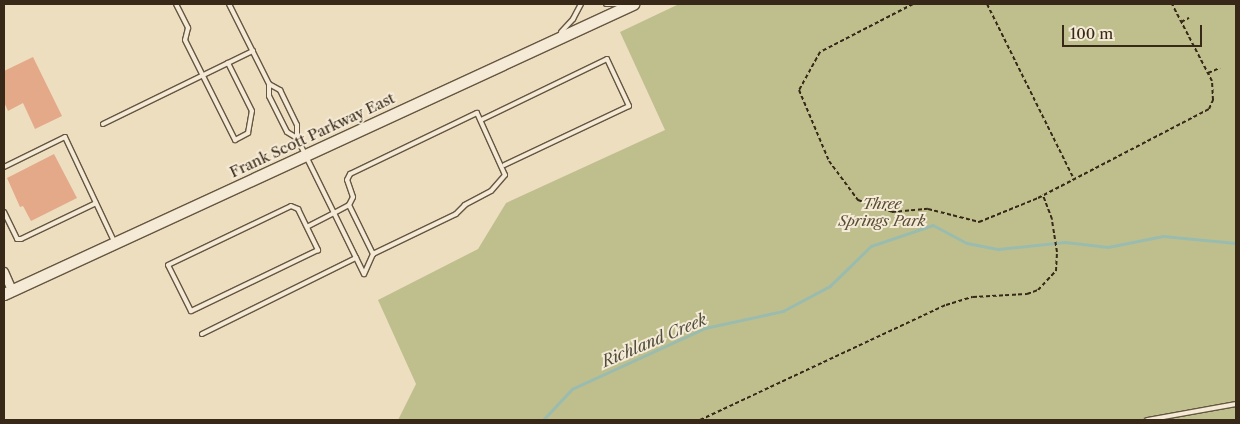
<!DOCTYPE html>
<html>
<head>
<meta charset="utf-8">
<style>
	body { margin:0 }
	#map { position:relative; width:1240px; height:424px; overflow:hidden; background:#eedec0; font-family:"Libre Caslon Text",serif }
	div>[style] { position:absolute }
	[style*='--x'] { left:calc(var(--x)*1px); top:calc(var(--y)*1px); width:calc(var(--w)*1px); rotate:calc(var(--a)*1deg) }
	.green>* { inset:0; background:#bfbf8e }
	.stream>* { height:2.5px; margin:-1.25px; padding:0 1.25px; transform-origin:1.25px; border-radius:1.25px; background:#9abcaf }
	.building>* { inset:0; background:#e4a988 }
	.path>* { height:2px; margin-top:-1px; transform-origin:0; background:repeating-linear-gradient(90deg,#372817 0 4px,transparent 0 6.5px) }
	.roads { filter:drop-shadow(1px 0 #655641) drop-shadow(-1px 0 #655641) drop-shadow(0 1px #655641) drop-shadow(0 -1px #655641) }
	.lane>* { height:4px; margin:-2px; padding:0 2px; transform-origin:2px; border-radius:2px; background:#f4ead6 }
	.street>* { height:8px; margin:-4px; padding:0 4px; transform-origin:4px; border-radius:4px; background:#f4ead6 }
	.secondary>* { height:11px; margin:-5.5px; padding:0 5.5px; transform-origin:5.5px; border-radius:5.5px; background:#f4ead6 }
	span { translate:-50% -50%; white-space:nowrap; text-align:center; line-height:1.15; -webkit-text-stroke:4px #f4ead6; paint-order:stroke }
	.street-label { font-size:15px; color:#372817 }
	.park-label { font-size:15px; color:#594e35; font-style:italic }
	.water-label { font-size:16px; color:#504d3d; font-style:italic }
	.frame { position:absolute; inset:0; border:5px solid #372817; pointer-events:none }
	.scale { position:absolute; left:1062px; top:25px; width:140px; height:22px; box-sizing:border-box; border:2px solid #372817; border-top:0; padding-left:6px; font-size:15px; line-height:18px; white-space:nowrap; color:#372817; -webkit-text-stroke:4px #f4ead6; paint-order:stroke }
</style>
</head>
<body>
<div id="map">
	<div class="green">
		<div style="clip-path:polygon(679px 4px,1236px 4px,1236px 420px,398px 420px,416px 384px,378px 300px,478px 249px,506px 203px,665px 130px,620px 32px)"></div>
	</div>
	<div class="stream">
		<div style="--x:543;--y:420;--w:42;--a:-46.9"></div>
		<div style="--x:572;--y:389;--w:146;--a:-24.6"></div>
		<div style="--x:705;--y:328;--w:80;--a:-12.3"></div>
		<div style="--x:783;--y:311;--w:53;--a:-28"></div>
		<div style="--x:830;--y:286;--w:57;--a:-44.3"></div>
		<div style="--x:871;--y:246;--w:65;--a:-18.7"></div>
		<div style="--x:933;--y:225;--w:38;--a:28"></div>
		<div style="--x:967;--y:243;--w:32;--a:11"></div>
		<div style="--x:998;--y:249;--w:67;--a:-6"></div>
		<div style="--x:1065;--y:242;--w:43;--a:6.6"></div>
		<div style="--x:1108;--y:247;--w:56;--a:-11.3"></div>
		<div style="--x:1163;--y:236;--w:73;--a:5.5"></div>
	</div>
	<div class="building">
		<div style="clip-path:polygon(33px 57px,62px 116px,35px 129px,23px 103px,8px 111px,4px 102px,4px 71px)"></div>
		<div style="clip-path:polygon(54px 154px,77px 198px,31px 221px,23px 206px,20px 207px,7px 178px)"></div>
	</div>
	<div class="path">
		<div style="--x:913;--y:4;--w:105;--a:152.7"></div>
		<div style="--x:820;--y:52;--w:43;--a:118.9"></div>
		<div style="--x:799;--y:90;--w:77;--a:67.1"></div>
		<div style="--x:829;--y:161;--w:49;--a:53.4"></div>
		<div style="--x:858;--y:200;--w:36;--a:19"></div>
		<div style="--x:892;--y:212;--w:36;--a:-5"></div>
		<div style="--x:928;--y:209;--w:53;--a:14.3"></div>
		<div style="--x:979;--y:222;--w:64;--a:-22.1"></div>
		<div style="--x:1038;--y:198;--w:193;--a:-27.5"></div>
		<div style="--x:1209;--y:109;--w:10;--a:-66"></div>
		<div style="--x:1213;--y:100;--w:19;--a:-93"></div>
		<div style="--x:1212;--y:81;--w:87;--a:-117.5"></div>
		<div style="--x:987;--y:4;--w:195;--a:63.6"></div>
		<div style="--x:1181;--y:22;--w:9;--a:-27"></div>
		<div style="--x:1208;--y:73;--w:13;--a:-23"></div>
		<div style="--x:700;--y:420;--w:272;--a:-25.1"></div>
		<div style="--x:946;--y:305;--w:28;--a:-17"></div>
		<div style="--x:973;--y:297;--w:54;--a:-3.2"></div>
		<div style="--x:1027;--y:294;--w:12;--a:-20"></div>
		<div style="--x:1038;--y:290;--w:26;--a:-47"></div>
		<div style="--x:1056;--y:271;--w:19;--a:-87"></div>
		<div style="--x:1057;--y:252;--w:33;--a:-99"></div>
		<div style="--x:1052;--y:219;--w:26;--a:-111"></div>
	</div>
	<div class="roads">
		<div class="lane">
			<div style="--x:176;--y:4;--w:27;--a:63"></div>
			<div style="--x:188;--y:28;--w:12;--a:104"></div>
			<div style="--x:185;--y:40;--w:112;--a:63.4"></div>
			<div style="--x:235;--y:140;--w:15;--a:-28"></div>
			<div style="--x:248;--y:133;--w:22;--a:-80"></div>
			<div style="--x:252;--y:111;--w:54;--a:-116.6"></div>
			<div style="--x:229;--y:4;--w:89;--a:63.4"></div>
			<div style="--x:269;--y:84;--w:12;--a:90"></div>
			<div style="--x:269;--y:96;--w:40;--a:63.4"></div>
			<div style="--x:287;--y:132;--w:12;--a:31"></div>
			<div style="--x:606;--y:4;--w:16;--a:0"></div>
			<div style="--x:561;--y:32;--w:18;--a:-47"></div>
			<div style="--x:573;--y:19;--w:17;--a:-62"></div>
			<div style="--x:269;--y:84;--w:13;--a:29"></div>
			<div style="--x:280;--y:90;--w:39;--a:64"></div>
			<div style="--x:297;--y:125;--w:13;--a:90"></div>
			<div style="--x:297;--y:138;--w:84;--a:63.7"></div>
			<div style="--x:334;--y:213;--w:29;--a:153"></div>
			<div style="--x:477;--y:113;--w:68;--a:65.7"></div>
			<div style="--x:505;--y:175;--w:21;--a:131"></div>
			<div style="--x:491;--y:191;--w:30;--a:152"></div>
			<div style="--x:465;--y:205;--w:13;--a:135"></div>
			<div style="--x:456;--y:214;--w:92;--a:154.3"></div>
			<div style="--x:373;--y:254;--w:22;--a:114"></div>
			<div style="--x:364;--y:274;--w:68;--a:-116.2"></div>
			<div style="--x:334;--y:213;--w:17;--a:-28"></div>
			<div style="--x:349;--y:205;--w:9;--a:-63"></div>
			<div style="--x:353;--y:197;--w:18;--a:-109"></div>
			<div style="--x:347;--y:180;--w:7;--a:-63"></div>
			<div style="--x:350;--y:174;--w:141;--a:-25.7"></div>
			<div style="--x:481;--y:120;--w:140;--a:-25.8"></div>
			<div style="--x:607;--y:59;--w:52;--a:64.9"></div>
			<div style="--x:629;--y:106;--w:138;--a:154.7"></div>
			<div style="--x:103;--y:124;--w:167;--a:-26"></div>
			<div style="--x:4;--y:167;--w:68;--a:-26.2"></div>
			<div style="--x:65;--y:137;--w:115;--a:64.8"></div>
			<div style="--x:349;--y:205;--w:55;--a:63.9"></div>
			<div style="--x:291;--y:206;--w:8;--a:23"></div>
			<div style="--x:298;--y:209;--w:46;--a:64"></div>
			<div style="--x:318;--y:250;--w:141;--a:154.3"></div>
			<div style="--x:191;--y:311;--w:51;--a:-116.6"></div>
			<div style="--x:168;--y:265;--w:136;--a:-25.6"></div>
			<div style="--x:4;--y:212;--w:30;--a:64"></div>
			<div style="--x:17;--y:239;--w:4;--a:0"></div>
			<div style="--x:21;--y:239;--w:83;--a:-25.6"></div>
			<div style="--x:202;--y:334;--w:172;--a:-26.3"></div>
			<div style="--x:1147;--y:420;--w:90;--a:-10.2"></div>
		</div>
		<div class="street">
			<div style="--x:4;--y:272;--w:20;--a:66"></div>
		</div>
		<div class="secondary">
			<div style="--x:4;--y:294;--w:693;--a:-24.75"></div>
		</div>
	</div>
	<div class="street-label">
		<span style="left:312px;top:135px;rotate:-25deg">Frank Scott Parkway East</span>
	</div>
	<div class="park-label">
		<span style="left:882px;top:212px">Three<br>Springs Park</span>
	</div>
	<div class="water-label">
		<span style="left:654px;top:340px;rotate:-23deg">Richland Creek</span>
	</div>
	<div class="frame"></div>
	<div class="scale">100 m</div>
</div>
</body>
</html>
